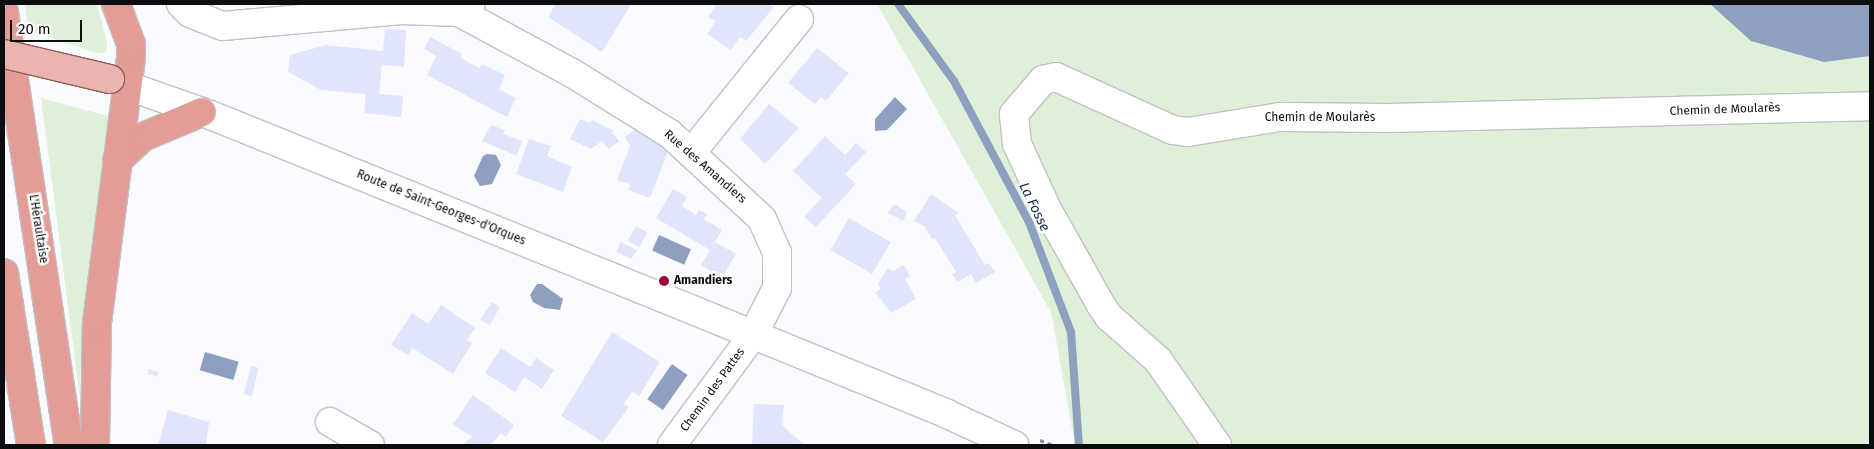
<!DOCTYPE html>
<html>
<head>
<meta charset="utf-8">
<style>
	body { margin:0 }
	#map { position:relative; width:1874px; height:449px; overflow:hidden; background:#fafbff; font-family:"Fira Sans",sans-serif }
	div>[style] { position:absolute }
	[style*='--x'] { left:calc(var(--x)*1px); top:calc(var(--y)*1px); width:calc(var(--w)*1px); rotate:calc(var(--a)*1deg) }
	.green>* { inset:0; background:#def1d8 }
	.water>* { inset:0; background:#8f9fbf; transform-origin:0 0 }
	.stream>* { height:8px; margin:-4px; padding:0 4px; transform-origin:4px; border-radius:4px; background:#8f9fbf }
	.building>* { inset:0; background:#e1e5fb; transform-origin:0 0 }
	.path>* { height:3px; margin-top:-1.5px; transform-origin:0; background:repeating-linear-gradient(90deg,#8e8f92 0 4px,transparent 0 8px) }
	.roads { filter:drop-shadow(1px 0 #c1c1c5) drop-shadow(-1px 0 #c1c1c5) drop-shadow(0 1px #c1c1c5) drop-shadow(0 -1px #c1c1c5) }
	.minor>* { height:28px; margin:-14px; padding:0 14px; transform-origin:14px; border-radius:14px; background:#fff }
	.tertiary>* { height:28px; margin:-14px; padding:0 14px; transform-origin:14px; border-radius:14px; background:#fff }
	.trunk>* { height:28px; margin:-14px; padding:0 14px; transform-origin:14px; border-radius:14px; background:#e39c96 }
	.bridges { filter:drop-shadow(1px 0 #935a55) drop-shadow(-1px 0 #935a55) drop-shadow(0 1px #935a55) drop-shadow(0 -1px #935a55) }
	.primary-bridge>* { height:28px; margin:-14px; padding:0 14px; transform-origin:14px; border-radius:14px; background:#eab5b0 }
	.dots>* { width:14px; height:14px; translate:-50% -50%; box-sizing:border-box; border:2px solid #fff; border-radius:50% }
	span { translate:-50% -50%; white-space:nowrap; text-align:center; line-height:1.15; -webkit-text-stroke:5px #fff; paint-order:stroke }
	.street-label { font-size:12px; color:#0c0d0e }
	.poi-label { font-size:12px; color:#0c0d0e; font-weight:700 }
	.left { translate:0 -50%; text-align:left }
	.water-label { font-size:14px; color:#182c56; font-style:italic }
	.frame { position:absolute; inset:0; border:5px solid #0c0d0e; pointer-events:none }
	.scale { position:absolute; left:10px; top:20px; width:72px; height:22px; box-sizing:border-box; border:2px solid #0c0d0e; border-top:0; padding-left:6px; font-size:15px; line-height:18px; white-space:nowrap; color:#0c0d0e; -webkit-text-stroke:4px #fff; paint-order:stroke }
</style>
</head>
<body>
<div id="map">
	<div class="green">
		<div style="clip-path:polygon(25px 4px,97px 4px,107px 42px,106px 52px,96px 53px,28px 30px)"></div>
		<div style="clip-path:polygon(877px 4px,1870px 4px,1870px 440px,1865px 445px,1075px 445px,1051px 312px)"></div>
		<div style="clip-path:polygon(41px 98px,108px 116px,80px 398px)"></div>
	</div>
	<div class="water">
		<div style="clip-path:polygon(1710px 4px,1870px 4px,1870px 56px,1824px 62px,1751px 41px)"></div>
		<div style="clip-path:polygon(895px 97px,907px 109px,887px 130px,875px 131px,875px 119px)"></div>
		<div style="clip-path:polygon(487px 154px,496px 155px,501px 165px,492px 184px,480px 186px,474px 176px,483px 156px)"></div>
		<div style="left:659px;top:235px;width:35px;height:17px;rotate:24deg"></div>
		<div style="clip-path:polygon(537px 284px,542px 284px,563px 299px,560px 310px,544px 308px,533px 302px,530px 295px)"></div>
		<div style="left:205px;top:352px;width:35px;height:19px;rotate:16deg"></div>
		<div style="left:672px;top:364px;width:19px;height:43px;rotate:35deg"></div>
	</div>
	<div class="stream">
		<div style="--x:898;--y:4;--w:95;--a:54"></div>
		<div style="--x:954;--y:81;--w:160;--a:62"></div>
		<div style="--x:1029;--y:222;--w:118;--a:69.1"></div>
		<div style="--x:1071;--y:332;--w:113;--a:86"></div>
	</div>
	<div class="building">
		<div style="clip-path:polygon(555px 4px,626px 4px,630px 6px,602px 52px,548px 17px)"></div>
		<div style="clip-path:polygon(717px 4px,768px 4px,774px 7px,746px 41px,740px 37px,731px 50px,707px 34px,716px 21px,708px 17px)"></div>
		<div style="clip-path:polygon(385px 29px,406px 30px,404px 67px,382px 65px,379px 94px,403px 96px,401px 117px,364px 113px,366px 94px,321px 90px,288px 72px,290px 55px,326px 45px,383px 51px)"></div>
		<div style="clip-path:polygon(430px 37px,462px 54px,461px 58px,479px 68px,482px 64px,505px 75px,499px 89px,516px 98px,507px 117px,427px 75px,436px 56px,424px 49px)"></div>
		<div style="clip-path:polygon(817px 48px,849px 73px,826px 101px,821px 97px,815px 104px,788px 83px)"></div>
		<div style="clip-path:polygon(769px 104px,799px 128px,765px 164px,740px 139px)"></div>
		<div style="clip-path:polygon(580px 119px,590px 123px,592px 120px,614px 131px,611px 132px,619px 141px,609px 149px,602px 141px,591px 149px,570px 139px)"></div>
		<div style="clip-path:polygon(491px 125px,505px 130px,503px 134px,522px 141px,517px 156px,482px 141px)"></div>
		<div style="clip-path:polygon(638px 127px,668px 151px,650px 198px,628px 190px,630px 184px,617px 180px,630px 146px,625px 137px)"></div>
		<div style="clip-path:polygon(825px 136px,845px 155px,856px 143px,866px 152px,845px 174px,856px 184px,816px 227px,804px 217px,822px 198px,793px 171px)"></div>
		<div style="clip-path:polygon(529px 139px,551px 146px,547px 156px,572px 167px,563px 192px,516px 174px)"></div>
		<div style="clip-path:polygon(673px 189px,687px 197px,682px 206px,696px 215px,699px 210px,707px 214px,704px 219px,722px 230px,715px 242px,736px 254px,722px 278px,701px 265px,710px 250px,656px 218px)"></div>
		<div style="clip-path:polygon(931px 194px,959px 213px,955px 215px,985px 265px,989px 263px,995px 272px,976px 283px,971px 274px,958px 282px,952px 274px,956px 272px,935px 238px,932px 239px,924px 226px,914px 221px)"></div>
		<div style="clip-path:polygon(894px 204px,907px 212px,903px 221px,888px 213px)"></div>
		<div style="left:849px;top:218px;width:48px;height:37px;rotate:30deg"></div>
		<div style="left:636px;top:226px;width:13px;height:17px;rotate:29deg"></div>
		<div style="clip-path:polygon(620px 242px,637px 250px,631px 259px,617px 252px)"></div>
		<div style="clip-path:polygon(904px 265px,910px 276px,905px 279px,916px 299px,891px 313px,875px 292px,881px 289px,878px 284px,888px 268px,893px 271px)"></div>
		<div style="clip-path:polygon(492px 302px,500px 307px,490px 325px,480px 320px)"></div>
		<div style="clip-path:polygon(441px 305px,475px 328px,467px 340px,472px 343px,453px 374px,412px 348px,408px 355px,391px 345px,412px 313px,428px 324px)"></div>
		<div style="clip-path:polygon(612px 332px,660px 362px,639px 396px,632px 391px,624px 404px,629px 407px,603px 442px,561px 416px)"></div>
		<div style="clip-path:polygon(501px 348px,530px 367px,536px 358px,554px 370px,542px 389px,524px 377px,515px 392px,485px 373px)"></div>
		<div style="left:251px;top:366px;width:8px;height:29px;rotate:14deg"></div>
		<div style="left:149px;top:369px;width:10px;height:5px;rotate:17deg"></div>
		<div style="clip-path:polygon(473px 395px,514px 425px,506px 437px,501px 433px,490px 445px,463px 445px,472px 437px,453px 424px)"></div>
		<div style="clip-path:polygon(754px 404px,784px 405px,782px 425px,804px 445px,752px 445px)"></div>
		<div style="clip-path:polygon(168px 410px,209px 422px,206px 445px,158px 445px)"></div>
	</div>
	<div class="path">
		<div style="--x:1040;--y:440;--w:14;--a:21"></div>
	</div>
	<div class="roads">
		<div class="minor">
			<div style="--x:181;--y:4;--w:13;--a:45"></div>
			<div style="--x:190;--y:13;--w:35;--a:22"></div>
			<div style="--x:223;--y:26;--w:180;--a:-5.1"></div>
			<div style="--x:402;--y:10;--w:57;--a:2"></div>
			<div style="--x:459;--y:12;--w:14;--a:-34"></div>
			<div style="--x:459;--y:12;--w:128;--a:28.4"></div>
			<div style="--x:572;--y:73;--w:115;--a:31.9"></div>
			<div style="--x:670;--y:134;--w:125;--a:42.7"></div>
			<div style="--x:762;--y:219;--w:37;--a:66"></div>
			<div style="--x:777;--y:253;--w:35;--a:90"></div>
			<div style="--x:777;--y:288;--w:53;--a:117.1"></div>
			<div style="--x:753;--y:335;--w:137;--a:126.4"></div>
			<div style="--x:691;--y:153;--w:172;--a:-51.1"></div>
			<div style="--x:330;--y:422;--w:46;--a:29.9"></div>
			<div style="--x:1217;--y:445;--w:103;--a:-124.8"></div>
			<div style="--x:1158;--y:360;--w:65;--a:-138.7"></div>
			<div style="--x:1109;--y:317;--w:14;--a:-124"></div>
			<div style="--x:1101;--y:305;--w:110;--a:-119.4"></div>
			<div style="--x:1047;--y:209;--w:72;--a:-114.8"></div>
			<div style="--x:1017;--y:144;--w:30;--a:-96"></div>
			<div style="--x:1014;--y:114;--w:45;--a:-49.5"></div>
			<div style="--x:1043;--y:80;--w:13;--a:-13"></div>
			<div style="--x:1056;--y:77;--w:128;--a:24.4"></div>
			<div style="--x:1173;--y:130;--w:15;--a:8"></div>
			<div style="--x:1188;--y:132;--w:93;--a:-9.3"></div>
			<div style="--x:1280;--y:117;--w:109;--a:0.5"></div>
			<div style="--x:1389;--y:118;--w:481;--a:-1.4"></div>
		</div>
		<div class="tertiary">
			<div style="--x:128;--y:86;--w:90;--a:19.4"></div>
			<div style="--x:213;--y:116;--w:483;--a:22"></div>
			<div style="--x:661;--y:297;--w:309;--a:22.2"></div>
			<div style="--x:947;--y:414;--w:74;--a:24.8"></div>
		</div>
		<div class="trunk">
			<div style="--x:4;--y:12;--w:438;--a:81.5"></div>
			<div style="--x:117;--y:161;--w:35;--a:-43"></div>
			<div style="--x:143;--y:137;--w:64;--a:-23"></div>
			<div style="--x:4;--y:273;--w:174;--a:81.1"></div>
			<div style="--x:95;--y:445;--w:122;--a:-89.1"></div>
			<div style="--x:97;--y:323;--w:268;--a:-82.7"></div>
			<div style="--x:131;--y:57;--w:13;--a:-90"></div>
			<div style="--x:131;--y:44;--w:43;--a:-110.6"></div>
		</div>
	</div>
	<div class="bridges">
		<div class="primary-bridge">
			<div style="--x:4;--y:54;--w:109;--a:13.3"></div>
		</div>
	</div>
	<div class="dots">
		<div style="left:664px;top:281px;background:#a20332"></div>
	</div>
	<div class="street-label">
		<span style="left:1725px;top:110px;rotate:-2deg">Chemin de Moularès</span>
		<span style="left:1320px;top:118px">Chemin de Moularès</span>
		<span style="left:705px;top:167px;rotate:41deg">Rue des Amandiers</span>
		<span style="left:441px;top:208px;rotate:22deg">Route de Saint-Georges-d'Orques</span>
		<span style="left:38px;top:229px;rotate:81deg">L'Héraultaise</span>
		<span style="left:713px;top:390px;rotate:-54deg">Chemin des Pattes</span>
	</div>
	<div class="poi-label">
		<span class="left" style="left:674px;top:281px">Amandiers</span>
	</div>
	<div class="water-label">
		<span style="left:1034px;top:207px;rotate:64deg">La Fosse</span>
	</div>
	<div class="frame"></div>
	<div class="scale">20 m</div>
</div>
</body>
</html>
